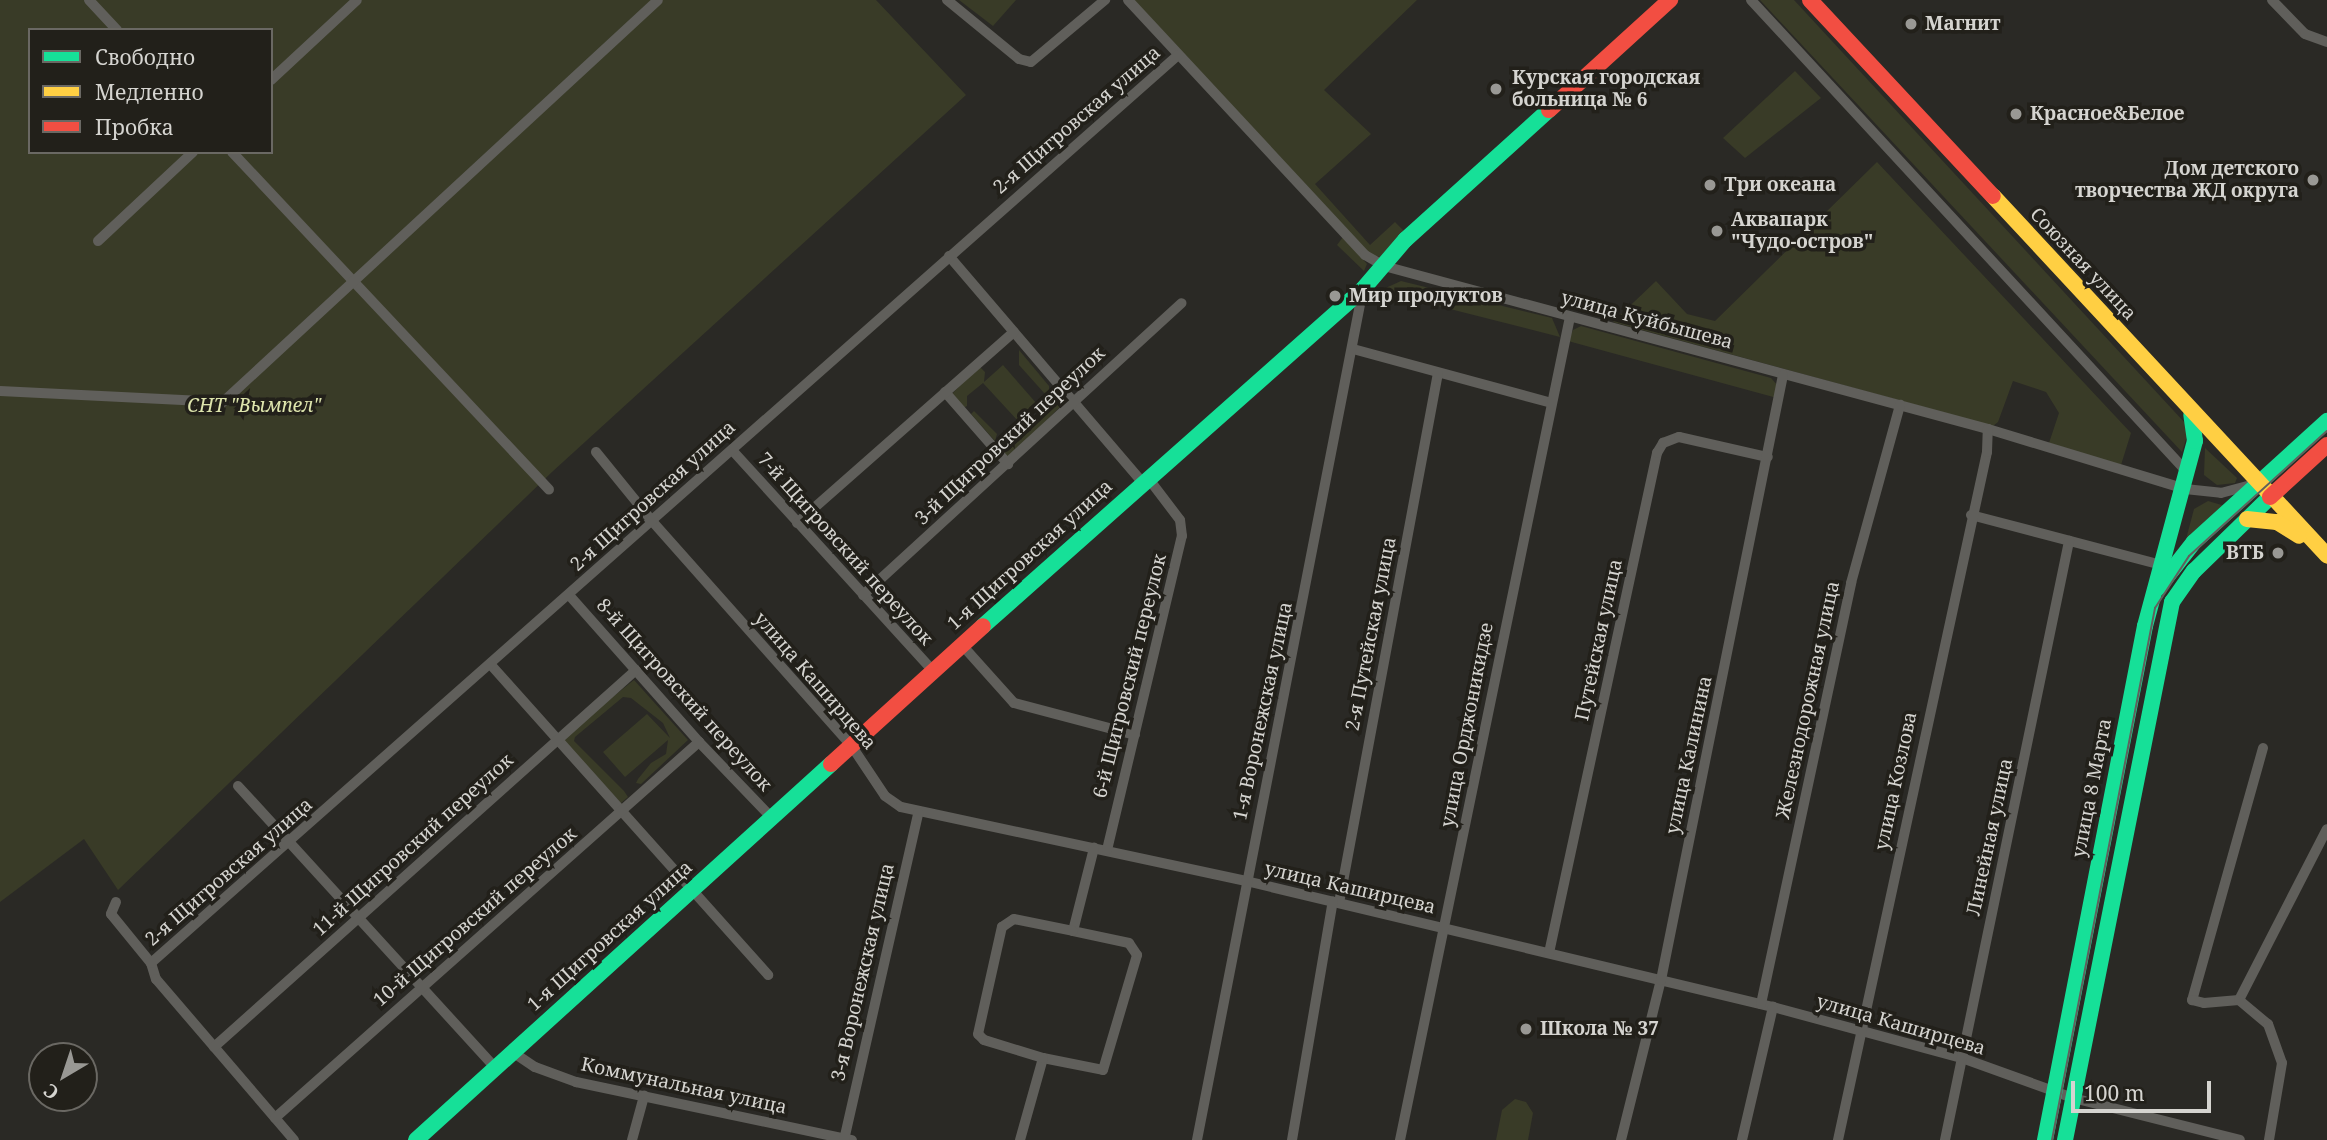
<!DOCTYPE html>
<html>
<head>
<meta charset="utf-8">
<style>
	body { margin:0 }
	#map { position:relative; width:2327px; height:1140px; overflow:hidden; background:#2a2925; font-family:"Noto Serif",serif }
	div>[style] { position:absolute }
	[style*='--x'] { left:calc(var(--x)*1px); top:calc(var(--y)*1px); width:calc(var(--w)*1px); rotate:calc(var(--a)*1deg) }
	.green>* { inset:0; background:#393b27 }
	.street>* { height:10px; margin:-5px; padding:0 5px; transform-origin:5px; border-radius:5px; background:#605f5b }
	.fast>* { height:16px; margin:-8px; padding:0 8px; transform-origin:8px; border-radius:8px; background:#16e098 }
	.slow>* { height:16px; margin:-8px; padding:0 8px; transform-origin:8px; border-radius:8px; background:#ffcf43 }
	.jam>* { height:16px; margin:-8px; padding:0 8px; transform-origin:8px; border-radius:8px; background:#f24e42 }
	.tram>* { height:2px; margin:-1px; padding:0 1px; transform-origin:1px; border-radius:1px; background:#61605d }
	.dots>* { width:19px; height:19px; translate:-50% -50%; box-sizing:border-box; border:4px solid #22201a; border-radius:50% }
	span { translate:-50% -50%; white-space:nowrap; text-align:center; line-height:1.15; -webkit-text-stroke:7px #22201a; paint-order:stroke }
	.poi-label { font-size:19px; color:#d5d4d0; font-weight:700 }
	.left { translate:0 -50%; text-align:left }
	.right { translate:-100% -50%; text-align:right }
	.street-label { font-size:19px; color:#d5d4d0 }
	.park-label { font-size:19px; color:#dee5ad; font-style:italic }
	.legend { position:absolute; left:28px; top:28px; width:245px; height:126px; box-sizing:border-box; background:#22201a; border:2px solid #6a6863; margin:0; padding:9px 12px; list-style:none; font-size:21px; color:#d5d4d0 }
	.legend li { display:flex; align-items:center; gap:14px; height:35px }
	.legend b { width:35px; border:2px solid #6a6863 }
	.north { position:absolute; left:28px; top:1042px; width:70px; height:70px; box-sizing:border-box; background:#22201a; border:2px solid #6a6863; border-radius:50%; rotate:219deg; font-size:19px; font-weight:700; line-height:28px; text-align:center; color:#d5d4d0 }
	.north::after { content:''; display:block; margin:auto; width:24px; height:32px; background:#999894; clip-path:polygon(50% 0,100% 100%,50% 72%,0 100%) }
	.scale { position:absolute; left:2071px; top:1081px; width:140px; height:32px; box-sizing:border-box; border:4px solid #d5d4d0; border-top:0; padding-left:9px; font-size:21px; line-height:24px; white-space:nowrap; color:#d5d4d0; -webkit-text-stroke:5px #22201a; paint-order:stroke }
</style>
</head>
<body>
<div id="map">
	<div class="green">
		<div style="clip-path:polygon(evenodd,0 0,876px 0,966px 95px,552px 472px,118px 890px,84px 839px,0 902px,0 0,30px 30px,271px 30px,271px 152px,30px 152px,30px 30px)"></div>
		<div style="clip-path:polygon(959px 0,1016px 0,993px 26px)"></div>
		<div style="clip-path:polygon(1132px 0,1417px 0,1324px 90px,1371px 134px,1315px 184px,1370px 245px,1395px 222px,1404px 231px,1380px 257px,1370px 255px)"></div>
		<div style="clip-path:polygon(1760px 0,1794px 0,2185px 423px,2189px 430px,2182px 452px)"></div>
		<div style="clip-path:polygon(1795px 71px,1821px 98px,1745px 158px,1723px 138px)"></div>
		<div style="clip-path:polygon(1877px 162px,2131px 433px,2121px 465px,2049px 443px,2059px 413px,2046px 392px,2013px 381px,1998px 422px,1993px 426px,1613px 322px,1656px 281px,1687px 314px,1715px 321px)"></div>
		<div style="clip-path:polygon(1343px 237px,1367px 264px,1364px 271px,1337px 245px)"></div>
		<div style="clip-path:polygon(1401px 281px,1552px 318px,1560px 337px,1379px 291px)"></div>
		<div style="clip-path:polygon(1581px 326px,1771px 378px,1778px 386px,1777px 398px,1568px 341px,1573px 330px)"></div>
		<div style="clip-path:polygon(1019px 350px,1049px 386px,1049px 391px,1045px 394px,1019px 365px)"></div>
		<div style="clip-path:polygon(1003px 365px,1037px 404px,1018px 421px,983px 383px,967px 396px,967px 406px,961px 409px,950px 396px,979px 366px,985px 372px,984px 382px)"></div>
		<div style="clip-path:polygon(1058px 402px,1062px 405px,1009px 457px,1003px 453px)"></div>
		<div style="clip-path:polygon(974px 411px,997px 434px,995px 441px,971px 414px)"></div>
		<div style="clip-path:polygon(2205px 448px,2237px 478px,2235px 483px,2217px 485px,2204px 475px)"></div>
		<div style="clip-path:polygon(2208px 501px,2225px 506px,2185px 543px,2194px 509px)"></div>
		<div style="clip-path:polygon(634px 680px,688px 740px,641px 784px,636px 783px,638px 779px,651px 763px,666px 754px,668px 740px,625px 777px,603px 752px,647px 714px,670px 738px,663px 723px,631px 698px,623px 697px,575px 737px,574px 741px,624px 791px,628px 797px,621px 803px,564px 742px,565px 735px)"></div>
		<div style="clip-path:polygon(1515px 1099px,1526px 1102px,1533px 1113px,1528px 1140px,1496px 1140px,1502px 1110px)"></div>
	</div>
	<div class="street">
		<div style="--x:89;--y:0;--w:41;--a:47"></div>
		<div style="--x:947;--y:0;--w:93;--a:39.3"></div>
		<div style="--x:1019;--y:59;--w:12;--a:14"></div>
		<div style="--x:1031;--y:62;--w:97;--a:-40"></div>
		<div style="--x:1128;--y:0;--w:348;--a:47.1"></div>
		<div style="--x:1365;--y:255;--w:22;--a:30"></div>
		<div style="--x:1384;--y:266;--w:626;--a:15.1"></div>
		<div style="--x:1988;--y:429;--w:206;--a:16.9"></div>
		<div style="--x:2185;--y:489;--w:36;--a:6"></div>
		<div style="--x:2221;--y:493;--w:31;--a:-15"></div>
		<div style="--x:1751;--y:0;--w:644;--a:47.27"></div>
		<div style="--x:2272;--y:0;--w:47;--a:45.9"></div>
		<div style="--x:2305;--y:34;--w:23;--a:20"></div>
		<div style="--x:271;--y:80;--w:117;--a:-42.9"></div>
		<div style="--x:232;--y:152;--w:463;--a:46.8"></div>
		<div style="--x:98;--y:241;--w:130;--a:-43.1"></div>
		<div style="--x:949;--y:256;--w:299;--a:49.5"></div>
		<div style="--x:1353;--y:349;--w:206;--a:15.2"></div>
		<div style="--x:0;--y:391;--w:223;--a:2.8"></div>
		<div style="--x:223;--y:402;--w:592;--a:-42.74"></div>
		<div style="--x:945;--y:392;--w:96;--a:48.8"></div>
		<div style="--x:732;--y:450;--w:299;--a:47.7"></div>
		<div style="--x:596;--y:452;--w:89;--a:50.9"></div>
		<div style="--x:652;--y:521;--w:300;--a:48.4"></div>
		<div style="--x:851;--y:745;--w:61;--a:56.3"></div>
		<div style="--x:885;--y:796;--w:19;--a:35"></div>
		<div style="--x:901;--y:807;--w:353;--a:12.1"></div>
		<div style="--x:1246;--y:881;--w:542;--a:13.45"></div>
		<div style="--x:1773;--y:1007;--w:196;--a:15.1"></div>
		<div style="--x:1962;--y:1058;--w:118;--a:19.8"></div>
		<div style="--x:2073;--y:1098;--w:172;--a:14.1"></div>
		<div style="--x:1971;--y:515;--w:197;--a:14.7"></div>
		<div style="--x:797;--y:523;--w:289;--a:-41.4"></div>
		<div style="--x:569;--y:595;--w:196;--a:48.5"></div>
		<div style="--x:699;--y:742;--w:105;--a:46.2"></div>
		<div style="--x:863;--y:595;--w:432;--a:-42.5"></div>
		<div style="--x:962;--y:645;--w:78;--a:48.1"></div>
		<div style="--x:1014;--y:703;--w:125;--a:14.8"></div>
		<div style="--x:491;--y:665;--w:416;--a:48.2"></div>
		<div style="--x:2263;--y:748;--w:262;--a:105.7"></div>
		<div style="--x:2192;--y:1000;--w:12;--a:14"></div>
		<div style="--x:2204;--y:1003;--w:35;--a:-5"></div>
		<div style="--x:2239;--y:1000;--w:192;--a:-62.8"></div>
		<div style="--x:238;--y:786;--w:383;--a:47.6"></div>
		<div style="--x:1107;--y:850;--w:323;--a:-76.6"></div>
		<div style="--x:1182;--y:536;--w:16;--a:-97"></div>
		<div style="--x:1180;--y:520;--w:53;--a:-127.3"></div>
		<div style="--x:116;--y:902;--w:13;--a:113"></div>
		<div style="--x:111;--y:914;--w:63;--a:50.8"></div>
		<div style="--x:151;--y:963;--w:17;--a:73"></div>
		<div style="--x:156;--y:979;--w:212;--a:49.4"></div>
		<div style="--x:1339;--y:903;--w:539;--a:-79.42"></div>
		<div style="--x:1549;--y:953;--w:512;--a:-77.81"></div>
		<div style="--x:1657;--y:453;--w:12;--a:-59"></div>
		<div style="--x:1663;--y:443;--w:17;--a:-21"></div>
		<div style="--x:1679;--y:437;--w:91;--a:12.7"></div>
		<div style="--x:151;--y:963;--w:1371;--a:-41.48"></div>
		<div style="--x:2239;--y:1000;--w:38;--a:40"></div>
		<div style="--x:2268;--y:1024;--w:41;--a:70.3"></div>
		<div style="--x:2282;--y:1063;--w:78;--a:99.6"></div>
		<div style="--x:1761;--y:1004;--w:431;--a:-77.9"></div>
		<div style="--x:1851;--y:583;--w:185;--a:-74.6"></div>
		<div style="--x:214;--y:1047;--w:566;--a:-41.78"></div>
		<div style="--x:514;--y:1053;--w:25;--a:34"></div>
		<div style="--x:535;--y:1067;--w:44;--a:20.1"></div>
		<div style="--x:576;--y:1082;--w:282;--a:11.9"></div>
		<div style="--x:1043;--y:1058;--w:61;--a:11.3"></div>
		<div style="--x:1103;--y:1070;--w:120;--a:-73.5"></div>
		<div style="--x:1137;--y:955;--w:14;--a:-124"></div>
		<div style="--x:1129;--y:943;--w:57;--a:-167.9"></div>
		<div style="--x:1073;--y:931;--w:86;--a:-75.8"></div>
		<div style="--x:275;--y:1118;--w:567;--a:-41.57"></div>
		<div style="--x:632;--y:1140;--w:46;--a:-74.7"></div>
		<div style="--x:844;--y:1140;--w:335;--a:-77.2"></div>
		<div style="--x:1020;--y:1140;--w:85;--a:-74.3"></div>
		<div style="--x:1043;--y:1058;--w:62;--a:-163"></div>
		<div style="--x:984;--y:1040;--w:8;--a:-135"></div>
		<div style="--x:978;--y:1034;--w:110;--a:-77.4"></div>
		<div style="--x:1002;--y:927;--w:14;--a:-34"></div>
		<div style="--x:1014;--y:919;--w:60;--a:11.5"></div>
		<div style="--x:1197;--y:1140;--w:867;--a:-78.96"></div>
		<div style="--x:1292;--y:1140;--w:242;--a:-80.3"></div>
		<div style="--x:1400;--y:1140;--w:840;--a:-78.33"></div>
		<div style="--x:1621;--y:1140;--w:165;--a:-76"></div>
		<div style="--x:1661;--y:980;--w:617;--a:-78.6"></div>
		<div style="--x:1742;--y:1140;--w:137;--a:-76.9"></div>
		<div style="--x:1838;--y:1140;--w:704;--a:-77.78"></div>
		<div style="--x:1987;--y:452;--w:23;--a:-88"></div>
		<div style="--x:1945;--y:1140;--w:612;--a:-78.3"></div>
	</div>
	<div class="fast">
		<div style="--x:2158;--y:588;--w:58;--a:-52"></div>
		<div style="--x:2194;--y:542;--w:180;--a:-42.3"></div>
		<div style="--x:983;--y:626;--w:508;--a:-41.57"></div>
		<div style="--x:1363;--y:289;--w:65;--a:-49.4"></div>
		<div style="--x:1405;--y:240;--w:194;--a:-42.1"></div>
		<div style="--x:416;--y:1140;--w:560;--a:-42.18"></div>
		<div style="--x:2045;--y:1140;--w:524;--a:-78.99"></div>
		<div style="--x:2145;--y:626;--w:192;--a:-74.9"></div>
		<div style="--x:2195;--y:441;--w:27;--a:-98"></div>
		<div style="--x:2065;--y:1140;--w:549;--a:-78.75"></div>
		<div style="--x:2172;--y:602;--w:38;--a:-55"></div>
		<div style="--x:2194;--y:571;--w:106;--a:-44.2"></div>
	</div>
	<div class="slow">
		<div style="--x:1993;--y:196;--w:491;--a:47.1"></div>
		<div style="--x:2247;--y:519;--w:30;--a:6"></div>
		<div style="--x:2277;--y:522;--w:26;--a:32"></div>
	</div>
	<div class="jam">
		<div style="--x:1810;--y:0;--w:268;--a:47"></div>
		<div style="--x:1549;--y:110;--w:164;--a:-42.3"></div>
		<div style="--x:2270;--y:497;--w:77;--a:-42.4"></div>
		<div style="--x:831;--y:764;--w:205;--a:-42.2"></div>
	</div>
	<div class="tram">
		<div style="--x:2052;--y:1140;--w:542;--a:-79.04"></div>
		<div style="--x:2155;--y:608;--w:62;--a:-56.8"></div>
		<div style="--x:2189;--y:556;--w:186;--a:-42.2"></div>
	</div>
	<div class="dots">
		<div style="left:1911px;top:24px;background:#999894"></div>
		<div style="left:1496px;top:89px;background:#999894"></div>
		<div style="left:2016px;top:114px;background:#999894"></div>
		<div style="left:2313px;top:180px;background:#999894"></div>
		<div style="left:1710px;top:185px;background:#999894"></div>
		<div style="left:1717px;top:231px;background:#999894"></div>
		<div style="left:1335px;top:296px;background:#999894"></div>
		<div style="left:2278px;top:553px;background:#999894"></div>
		<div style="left:1526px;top:1029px;background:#999894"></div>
	</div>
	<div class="poi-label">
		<span class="left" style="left:1925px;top:24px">Магнит</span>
		<span class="left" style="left:1512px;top:89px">Курская городская<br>больница № 6</span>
		<span class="left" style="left:2030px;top:114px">Красное&amp;Белое</span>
		<span class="right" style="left:2299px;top:180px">Дом детского<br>творчества ЖД округа</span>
		<span class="left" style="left:1724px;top:185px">Три океана</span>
		<span class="left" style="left:1731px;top:231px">Аквапарк<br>"Чудо-остров"</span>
		<span class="left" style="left:1349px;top:296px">Мир продуктов</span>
		<span class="right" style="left:2264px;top:553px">ВТБ</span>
		<span class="left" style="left:1540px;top:1029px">Школа № 37</span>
	</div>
	<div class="street-label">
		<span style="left:1077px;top:120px;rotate:-41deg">2-я Щигровская улица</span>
		<span style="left:2083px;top:264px;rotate:47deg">Союзная улица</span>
		<span style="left:1647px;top:320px;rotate:15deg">улица Куйбышева</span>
		<span style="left:1010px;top:436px;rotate:-43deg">3-й Щигровский переулок</span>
		<span style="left:653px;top:496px;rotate:-42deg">2-я Щигровская улица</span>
		<span style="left:845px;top:549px;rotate:48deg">7-й Щигровский переулок</span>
		<span style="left:1030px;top:555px;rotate:-42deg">1-я Щигровская улица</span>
		<span style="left:1371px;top:634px;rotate:-79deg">2-я Путейская улица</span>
		<span style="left:1599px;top:640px;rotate:-78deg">Путейская улица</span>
		<span style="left:1130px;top:676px;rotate:-76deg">6-й Щигровский переулок</span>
		<span style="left:815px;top:681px;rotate:49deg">улица Каширцева</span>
		<span style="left:684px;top:695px;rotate:48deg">8-й Щигровский переулок</span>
		<span style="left:1808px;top:700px;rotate:-78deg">Железнодорожная улица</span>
		<span style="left:1263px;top:711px;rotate:-78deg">1-я Воронежская улица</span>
		<span style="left:1467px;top:725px;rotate:-79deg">улица Орджоникидзе</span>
		<span style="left:1689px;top:755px;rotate:-78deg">улица Калинина</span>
		<span style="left:1896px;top:781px;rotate:-78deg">улица Козлова</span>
		<span style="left:2092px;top:788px;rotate:-79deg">улица 8 Марта</span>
		<span style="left:1990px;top:837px;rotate:-78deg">Линейная улица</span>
		<span style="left:413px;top:845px;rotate:-42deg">11-й Щигровский переулок</span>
		<span style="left:229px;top:872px;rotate:-41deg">2-я Щигровская улица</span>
		<span style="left:1350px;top:888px;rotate:13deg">улица Каширцева</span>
		<span style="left:475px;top:917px;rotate:-41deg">10-й Щигровский переулок</span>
		<span style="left:610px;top:936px;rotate:-42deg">1-я Щигровская улица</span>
		<span style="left:863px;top:972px;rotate:-77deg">3-я Воронежская улица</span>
		<span style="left:1901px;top:1025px;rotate:16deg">улица Каширцева</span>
		<span style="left:684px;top:1086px;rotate:12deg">Коммунальная улица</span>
	</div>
	<div class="park-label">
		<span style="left:254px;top:406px">СНТ "Вымпел"</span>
	</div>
	<ul class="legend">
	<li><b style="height:9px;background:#16e098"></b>Свободно</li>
	<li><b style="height:9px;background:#ffcf43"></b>Медленно</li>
	<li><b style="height:9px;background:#f24e42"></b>Пробка</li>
	</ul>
	<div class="north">С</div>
	<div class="scale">100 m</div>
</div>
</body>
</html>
